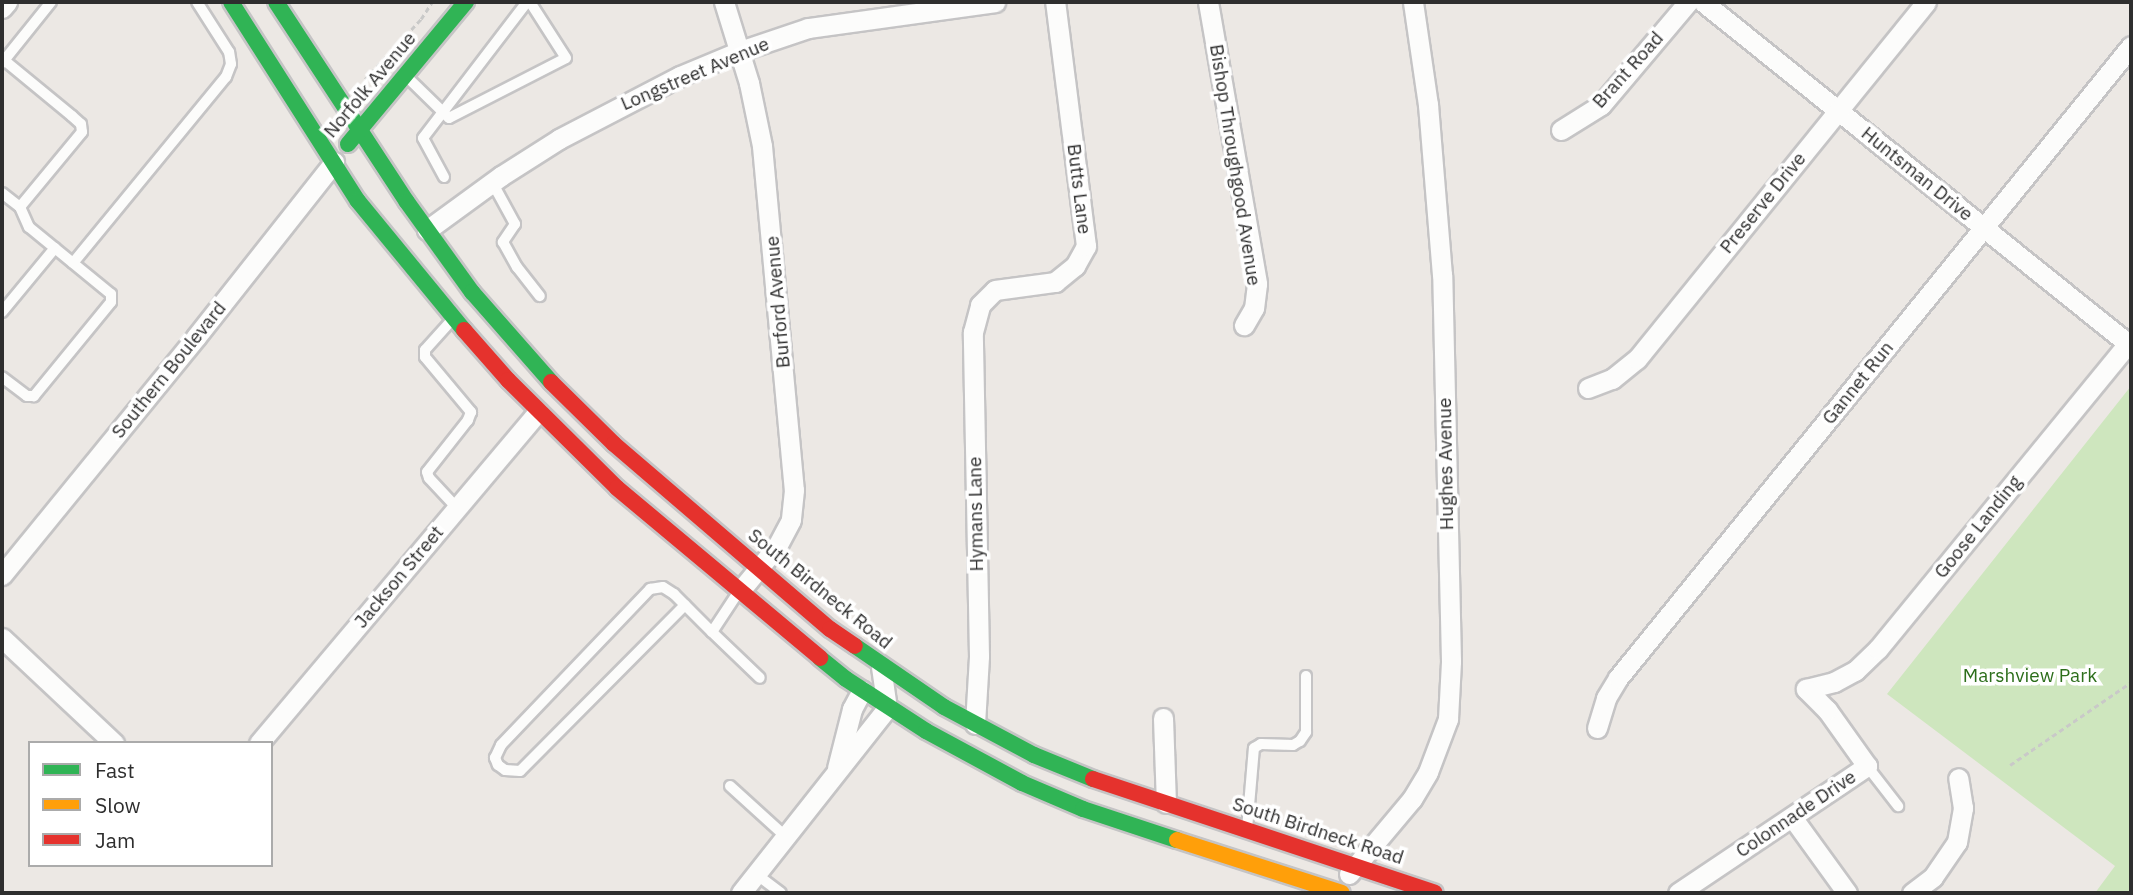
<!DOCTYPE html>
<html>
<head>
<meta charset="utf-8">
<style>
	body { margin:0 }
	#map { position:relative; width:2133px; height:895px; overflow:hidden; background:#ece8e4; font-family:"IBM Plex Sans",sans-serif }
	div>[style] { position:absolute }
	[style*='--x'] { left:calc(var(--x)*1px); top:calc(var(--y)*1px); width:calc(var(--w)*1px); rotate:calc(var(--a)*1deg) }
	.green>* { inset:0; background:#cee6be }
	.path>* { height:2.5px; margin-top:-1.25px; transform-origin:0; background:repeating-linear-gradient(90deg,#c9c9c8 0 5px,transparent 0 8.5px) }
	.roads { filter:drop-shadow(2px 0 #c5c4c5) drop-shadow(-2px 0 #c5c4c5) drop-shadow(0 2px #c5c4c5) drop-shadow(0 -2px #c5c4c5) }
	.lane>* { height:10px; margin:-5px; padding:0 5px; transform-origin:5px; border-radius:5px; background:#fcfcfb }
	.street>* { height:19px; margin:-9.5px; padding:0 9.5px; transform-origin:9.5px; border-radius:9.5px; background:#fcfcfb }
	.fast>* { height:16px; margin:-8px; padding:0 8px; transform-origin:8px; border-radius:8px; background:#30b455 }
	.slow>* { height:16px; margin:-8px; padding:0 8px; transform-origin:8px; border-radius:8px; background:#ff9f0a }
	.jam>* { height:16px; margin:-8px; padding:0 8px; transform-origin:8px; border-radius:8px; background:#e5322d }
	span { translate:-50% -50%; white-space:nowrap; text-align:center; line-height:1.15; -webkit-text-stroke:7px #fff; paint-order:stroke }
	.street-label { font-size:19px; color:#2e2e2e }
	.park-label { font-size:19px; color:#2c6e1b }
	.frame { position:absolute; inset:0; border:4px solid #2e2e2e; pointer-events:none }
	.legend { position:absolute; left:28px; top:741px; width:245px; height:126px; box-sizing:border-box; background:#fff; border:2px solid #ababab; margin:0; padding:9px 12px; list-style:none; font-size:21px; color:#2e2e2e }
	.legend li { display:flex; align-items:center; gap:14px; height:35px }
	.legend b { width:35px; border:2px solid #ababab }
</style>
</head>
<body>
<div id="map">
	<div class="green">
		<div style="clip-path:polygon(2131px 386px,2131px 893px,2095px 893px,2115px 866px,1887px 694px)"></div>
	</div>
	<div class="path">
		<div style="--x:365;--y:79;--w:82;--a:-47"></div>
		<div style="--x:421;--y:19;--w:20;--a:-57"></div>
		<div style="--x:2010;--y:765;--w:147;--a:-34.4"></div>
	</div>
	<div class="roads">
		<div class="lane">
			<div style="--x:4;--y:60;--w:88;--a:39.5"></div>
			<div style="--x:72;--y:116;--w:12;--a:42"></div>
			<div style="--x:81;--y:124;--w:8;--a:83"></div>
			<div style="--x:82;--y:132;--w:97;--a:129.6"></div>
			<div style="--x:2;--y:63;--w:78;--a:-51.2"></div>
			<div style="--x:406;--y:76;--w:60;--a:44.3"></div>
			<div style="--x:449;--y:118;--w:131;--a:-27.1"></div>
			<div style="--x:566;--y:58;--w:67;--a:-122.7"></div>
			<div style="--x:444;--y:177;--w:44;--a:-118.3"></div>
			<div style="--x:423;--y:138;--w:171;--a:-52.6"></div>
			<div style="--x:492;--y:182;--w:48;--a:61.3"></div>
			<div style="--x:515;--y:224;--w:22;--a:124"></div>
			<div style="--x:503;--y:242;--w:29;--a:61"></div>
			<div style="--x:517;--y:267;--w:37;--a:52"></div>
			<div style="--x:2;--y:193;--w:23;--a:38"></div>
			<div style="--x:20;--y:207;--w:22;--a:66"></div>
			<div style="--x:29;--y:227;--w:106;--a:39.3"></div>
			<div style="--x:111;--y:294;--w:8;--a:90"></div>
			<div style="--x:111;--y:302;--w:122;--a:129.3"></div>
			<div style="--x:34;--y:396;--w:7;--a:180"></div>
			<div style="--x:27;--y:396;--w:31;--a:-143"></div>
			<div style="--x:73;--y:263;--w:241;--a:-50.6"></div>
			<div style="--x:226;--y:77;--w:14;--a:-69"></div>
			<div style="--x:231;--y:64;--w:12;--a:-99"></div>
			<div style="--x:229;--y:52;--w:59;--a:-122.6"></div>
			<div style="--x:2;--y:312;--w:83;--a:-50.4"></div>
			<div style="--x:451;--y:321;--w:39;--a:132"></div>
			<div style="--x:425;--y:350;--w:7;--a:90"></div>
			<div style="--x:425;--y:357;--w:72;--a:50.1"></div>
			<div style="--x:471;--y:412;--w:9;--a:111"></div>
			<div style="--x:468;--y:420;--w:66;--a:128.3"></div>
			<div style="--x:427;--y:472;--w:6;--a:72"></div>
			<div style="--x:429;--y:478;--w:41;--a:47"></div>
			<div style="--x:739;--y:591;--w:49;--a:123.4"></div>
			<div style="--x:712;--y:632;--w:66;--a:43.8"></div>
			<div style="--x:685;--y:605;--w:234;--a:134.8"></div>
			<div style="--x:520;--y:771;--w:15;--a:-176"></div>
			<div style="--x:505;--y:770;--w:9;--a:-144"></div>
			<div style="--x:498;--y:765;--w:8;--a:-113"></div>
			<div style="--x:495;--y:758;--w:14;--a:-65"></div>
			<div style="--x:501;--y:745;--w:216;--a:-46.3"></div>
			<div style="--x:650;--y:589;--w:13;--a:-9"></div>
			<div style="--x:663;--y:587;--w:13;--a:32"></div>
			<div style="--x:674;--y:594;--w:54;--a:45"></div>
			<div style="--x:1867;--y:766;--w:51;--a:52.2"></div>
			<div style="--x:730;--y:786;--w:74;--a:42.3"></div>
			<div style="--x:1247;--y:829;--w:81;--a:-85.1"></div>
			<div style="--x:1254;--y:748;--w:8;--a:-30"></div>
			<div style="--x:1261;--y:744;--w:32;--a:2"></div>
			<div style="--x:1293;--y:745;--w:8;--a:-30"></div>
			<div style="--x:1300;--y:741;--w:11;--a:-56"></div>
			<div style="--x:1306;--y:732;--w:56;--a:-90"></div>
			<div style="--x:756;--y:874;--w:31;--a:37"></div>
		</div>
		<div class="street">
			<div style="--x:724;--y:2;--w:85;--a:72.8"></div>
			<div style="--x:749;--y:83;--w:64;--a:78.3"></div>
			<div style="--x:762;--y:146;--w:345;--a:84.7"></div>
			<div style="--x:794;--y:490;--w:30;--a:96"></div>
			<div style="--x:791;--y:520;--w:30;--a:118"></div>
			<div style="--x:777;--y:546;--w:58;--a:129.4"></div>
			<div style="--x:1208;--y:2;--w:286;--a:80.1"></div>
			<div style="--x:1257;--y:284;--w:24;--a:97"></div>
			<div style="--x:1254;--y:308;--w:20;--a:120"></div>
			<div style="--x:1703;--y:2;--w:549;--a:38.79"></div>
			<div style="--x:2;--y:8;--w:8;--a:-50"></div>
			<div style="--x:1561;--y:130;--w:47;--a:-32"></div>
			<div style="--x:1601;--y:105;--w:135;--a:-49.8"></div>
			<div style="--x:427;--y:230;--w:92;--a:-36.1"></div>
			<div style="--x:501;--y:176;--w:69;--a:-32.5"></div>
			<div style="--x:559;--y:139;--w:136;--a:-27.5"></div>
			<div style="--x:680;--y:76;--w:65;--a:-22.6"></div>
			<div style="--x:740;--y:51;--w:72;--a:-18.7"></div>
			<div style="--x:808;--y:28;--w:189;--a:-7.9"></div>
			<div style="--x:1588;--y:388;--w:26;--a:-21"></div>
			<div style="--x:1612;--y:379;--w:32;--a:-39"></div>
			<div style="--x:1637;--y:359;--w:459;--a:-51"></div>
			<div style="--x:2;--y:575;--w:307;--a:-50.8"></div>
			<div style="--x:196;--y:337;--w:223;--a:-51.7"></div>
			<div style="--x:2;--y:638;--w:154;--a:43.2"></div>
			<div style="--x:1806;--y:689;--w:29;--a:-14"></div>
			<div style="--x:1834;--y:682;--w:24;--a:-28"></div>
			<div style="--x:1855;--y:671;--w:32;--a:-44"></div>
			<div style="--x:1878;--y:649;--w:399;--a:-50.7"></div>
			<div style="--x:1163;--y:718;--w:85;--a:88"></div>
			<div style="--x:975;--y:724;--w:68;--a:-86.6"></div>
			<div style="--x:979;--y:656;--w:324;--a:-91.1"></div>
			<div style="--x:973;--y:332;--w:28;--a:-75"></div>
			<div style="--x:980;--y:305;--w:21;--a:-45"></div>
			<div style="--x:995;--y:290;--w:61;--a:-7.6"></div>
			<div style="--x:1055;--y:282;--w:26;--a:-39"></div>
			<div style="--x:1075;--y:266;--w:23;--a:-61"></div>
			<div style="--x:1086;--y:246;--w:246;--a:-97.2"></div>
			<div style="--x:1597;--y:728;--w:31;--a:-73"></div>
			<div style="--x:1606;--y:698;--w:23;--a:-59"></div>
			<div style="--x:1618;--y:678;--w:814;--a:-50.93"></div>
			<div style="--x:259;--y:743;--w:433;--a:-49.9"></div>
			<div style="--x:837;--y:768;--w:61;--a:-75.7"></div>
			<div style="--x:852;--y:709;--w:21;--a:-62"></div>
			<div style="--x:1792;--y:817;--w:94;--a:54.1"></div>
			<div style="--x:1349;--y:874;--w:98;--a:-50"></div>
			<div style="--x:1412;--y:799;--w:31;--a:-59"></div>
			<div style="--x:1428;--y:772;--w:57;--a:-69.3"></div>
			<div style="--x:1448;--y:719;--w:58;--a:-87"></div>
			<div style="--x:1451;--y:661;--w:386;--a:-91.3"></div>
			<div style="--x:1442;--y:275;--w:171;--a:-94.7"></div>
			<div style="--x:1428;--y:105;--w:104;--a:-98.3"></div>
			<div style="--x:741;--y:893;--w:236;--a:-51.7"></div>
			<div style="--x:887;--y:708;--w:41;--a:-98.3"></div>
			<div style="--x:1678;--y:893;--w:228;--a:-33.9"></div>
			<div style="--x:1867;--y:766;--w:69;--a:-125.5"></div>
			<div style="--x:1827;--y:710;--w:30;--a:-135"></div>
			<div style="--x:1912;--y:893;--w:26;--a:-37"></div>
			<div style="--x:1933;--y:877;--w:42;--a:-55.6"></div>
			<div style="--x:1957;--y:842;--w:35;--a:-80"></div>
			<div style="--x:1963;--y:808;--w:30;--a:-99"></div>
		</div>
		<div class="fast">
			<div style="--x:231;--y:2;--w:236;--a:57.5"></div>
			<div style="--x:358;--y:201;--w:167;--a:50.6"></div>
			<div style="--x:276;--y:2;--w:239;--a:56.8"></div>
			<div style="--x:407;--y:202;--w:111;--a:54.2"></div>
			<div style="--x:472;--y:292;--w:120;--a:48.7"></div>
			<div style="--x:348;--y:144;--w:185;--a:-50.3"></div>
			<div style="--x:855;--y:646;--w:108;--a:34.4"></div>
			<div style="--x:944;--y:707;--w:102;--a:28.1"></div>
			<div style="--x:1034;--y:755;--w:64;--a:22.1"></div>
			<div style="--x:820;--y:658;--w:33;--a:39"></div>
			<div style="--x:846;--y:679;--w:95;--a:33"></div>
			<div style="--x:926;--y:731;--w:109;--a:28.4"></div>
			<div style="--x:1022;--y:783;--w:66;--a:23.1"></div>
			<div style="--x:1083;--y:809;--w:99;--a:18.3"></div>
		</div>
		<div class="slow">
			<div style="--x:1177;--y:840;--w:173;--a:17.8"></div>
		</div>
		<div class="jam">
			<div style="--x:464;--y:330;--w:67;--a:48.7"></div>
			<div style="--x:508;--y:380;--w:153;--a:44.7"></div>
			<div style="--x:617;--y:488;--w:265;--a:39.9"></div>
			<div style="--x:551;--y:382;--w:88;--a:44.5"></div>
			<div style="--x:614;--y:444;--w:284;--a:40.6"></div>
			<div style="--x:830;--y:629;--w:30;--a:34"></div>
			<div style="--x:1093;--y:779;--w:360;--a:18.4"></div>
		</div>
	</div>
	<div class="street-label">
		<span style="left:1628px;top:70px;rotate:-48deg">Brant Road</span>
		<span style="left:695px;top:74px;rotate:-23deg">Longstreet Avenue</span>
		<span style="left:370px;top:85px;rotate:-50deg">Norfolk Avenue</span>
		<span style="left:1235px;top:165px;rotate:81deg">Bishop Throughgood Avenue</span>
		<span style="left:1917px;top:174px;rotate:39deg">Huntsman Drive</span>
		<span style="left:1079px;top:189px;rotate:83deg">Butts Lane</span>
		<span style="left:1763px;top:203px;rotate:-51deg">Preserve Drive</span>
		<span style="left:778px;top:302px;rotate:-95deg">Burford Avenue</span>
		<span style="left:169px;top:370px;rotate:-51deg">Southern Boulevard</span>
		<span style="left:1858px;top:383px;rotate:-51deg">Gannet Run</span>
		<span style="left:1446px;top:464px;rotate:-91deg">Hughes Avenue</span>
		<span style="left:976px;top:514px;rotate:-91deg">Hymans Lane</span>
		<span style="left:1978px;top:527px;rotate:-51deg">Goose Landing</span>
		<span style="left:399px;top:577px;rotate:-50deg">Jackson Street</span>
		<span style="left:820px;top:589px;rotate:39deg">South Birdneck Road</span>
		<span style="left:1796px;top:814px;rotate:-34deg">Colonnade Drive</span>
		<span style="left:1318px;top:831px;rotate:18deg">South Birdneck Road</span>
	</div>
	<div class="park-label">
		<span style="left:2030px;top:676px">Marshview Park</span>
	</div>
	<div class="frame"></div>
	<ul class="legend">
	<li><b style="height:9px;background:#30b455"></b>Fast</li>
	<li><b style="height:9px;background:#ff9f0a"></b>Slow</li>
	<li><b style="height:9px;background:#e5322d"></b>Jam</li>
	</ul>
</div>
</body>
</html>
